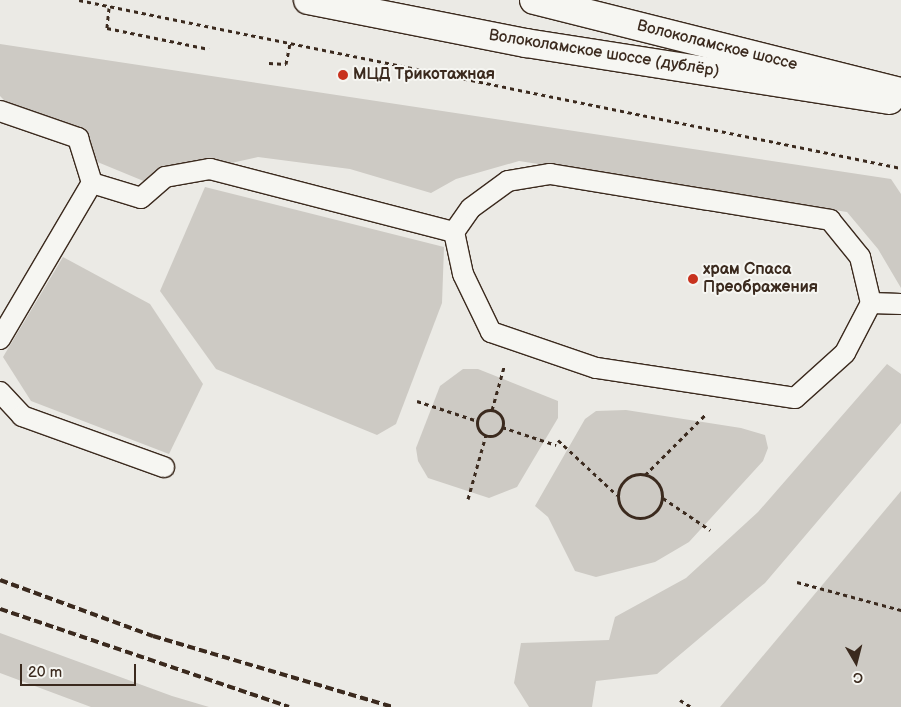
<!DOCTYPE html>
<html>
<head>
<meta charset="utf-8">
<style>
	body { margin:0 }
	#map { position:relative; width:901px; height:707px; overflow:hidden; background:#ebeae5; font-family:"Balsamiq Sans",sans-serif }
	div>[style] { position:absolute }
	[style*='--x'] { left:calc(var(--x)*1px); top:calc(var(--y)*1px); width:calc(var(--w)*1px); rotate:calc(var(--a)*1deg) }
	.green>* { inset:0; background:#cdcac4 }
	.path>* { height:3px; margin-top:-1.5px; transform-origin:0; background:repeating-linear-gradient(90deg,#3b2a1e 0 4px,transparent 0 8px) }
	.path>.ring { margin:-1.5px; padding:0; box-sizing:content-box; background:none; border:3px solid #3b2a1e; border-radius:50% }
	.roads { filter:drop-shadow(1px 0 #3b2a1e) drop-shadow(-1px 0 #3b2a1e) drop-shadow(0 1px #3b2a1e) drop-shadow(0 -1px #3b2a1e) }
	.service>* { height:20px; margin:-10px; padding:0 10px; transform-origin:10px; border-radius:10px; background:#f6f6f2 }
	.secondary>* { height:28px; margin:-14px; padding:0 14px; transform-origin:14px; border-radius:14px; background:#f6f6f2 }
	.primary>* { height:28px; margin:-14px; padding:0 14px; transform-origin:14px; border-radius:14px; background:#f6f6f2 }
	.rail>* { height:4px; margin-top:-2px; transform-origin:0; background:repeating-linear-gradient(90deg,#3b2a1e 0 8px,transparent 0 12px) }
	.dots>* { width:14px; height:14px; translate:-50% -50%; box-sizing:border-box; border:2px solid #f6f6f2; border-radius:50% }
	span { translate:-50% -50%; white-space:nowrap; text-align:center; line-height:1.15; -webkit-text-stroke:4px #f6f6f2; paint-order:stroke }
	.street-label { font-size:16px; color:#3b2a1e }
	.poi-label { font-size:16px; color:#3b2a1e; font-weight:700 }
	.left { translate:0 -50%; text-align:left }
	.north { position:absolute; left:831px; top:637px; width:50px; height:50px; -webkit-text-stroke:4px #f6f6f2; paint-order:stroke; rotate:172deg; font-size:14px; font-weight:700; line-height:20px; text-align:center; color:#3b2a1e }
	.north::after { content:''; display:block; margin:auto; width:18px; height:22px; background:#3b2a1e; clip-path:polygon(50% 0,100% 100%,50% 72%,0 100%) }
	.scale { position:absolute; left:20px; top:664px; width:116px; height:22px; box-sizing:border-box; border:2px solid #3b2a1e; border-top:0; padding-left:6px; font-size:15px; line-height:18px; white-space:nowrap; color:#3b2a1e; -webkit-text-stroke:4px #f6f6f2; paint-order:stroke }
</style>
</head>
<body>
<div id="map">
	<div class="green">
		<div style="clip-path:polygon(0 44px,891px 179px,901px 194px,901px 288px,878px 249px,847px 212px,519px 161px,456px 179px,431px 193px,350px 169px,258px 157px,146px 182px,95px 161px,80px 128px,7px 103px,0 96px)"></div>
		<div style="clip-path:polygon(205px 187px,444px 247px,442px 303px,396px 424px,377px 435px,216px 369px,160px 291px)"></div>
		<div style="clip-path:polygon(63px 257px,150px 304px,203px 384px,169px 454px,31px 401px,3px 357px)"></div>
		<div style="clip-path:polygon(887px 364px,901px 374px,901px 423px,765px 583px,657px 674px,596px 681px,592px 707px,529px 707px,514px 683px,521px 643px,609px 640px,615px 617px,686px 578px,758px 512px)"></div>
		<div style="clip-path:polygon(463px 369px,478px 369px,558px 401px,558px 418px,517px 487px,489px 498px,428px 478px,418px 461px,416px 448px,440px 386px)"></div>
		<div style="clip-path:polygon(626px 410px,741px 428px,765px 435px,768px 448px,763px 461px,689px 542px,655px 562px,596px 577px,575px 571px,548px 517px,535px 506px,585px 419px,596px 411px)"></div>
		<div style="clip-path:polygon(901px 491px,901px 707px,720px 707px)"></div>
		<div style="clip-path:polygon(0 633px,172px 696px,209px 707px,91px 707px,0 673px)"></div>
	</div>
	<div class="path">
		<div style="--x:79;--y:0;--w:839;--a:11.55"></div>
		<div style="--x:109;--y:8;--w:20;--a:96"></div>
		<div style="--x:107;--y:28;--w:104;--a:11.6"></div>
		<div style="--x:269;--y:63;--w:17;--a:3"></div>
		<div style="--x:286;--y:64;--w:20;--a:-79"></div>
		<div style="--x:417;--y:401;--w:64;--a:18.2"></div>
		<div style="--x:492;--y:410;--w:45;--a:-74.4"></div>
		<div class="ring" style="left:477px;top:410px;width:23px;height:23px"></div>
		<div style="--x:502;--y:427;--w:57;--a:18.4"></div>
		<div style="--x:558;--y:440;--w:81;--a:43"></div>
		<div class="ring" style="left:618px;top:474px;width:41px;height:41px"></div>
		<div style="--x:645;--y:475;--w:85;--a:-45"></div>
		<div style="--x:663;--y:498;--w:57;--a:34.2"></div>
		<div style="--x:468;--y:499;--w:66;--a:-74.3"></div>
		<div style="--x:797;--y:582;--w:108;--a:15.1"></div>
		<div style="--x:680;--y:700;--w:13;--a:32"></div>
	</div>
	<div class="roads">
		<div class="service">
			<div style="--x:0;--y:111;--w:83;--a:19.1"></div>
			<div style="--x:78;--y:138;--w:47;--a:72.7"></div>
			<div style="--x:92;--y:183;--w:51;--a:17"></div>
			<div style="--x:141;--y:198;--w:32;--a:-41"></div>
			<div style="--x:165;--y:177;--w:46;--a:-10.1"></div>
			<div style="--x:210;--y:169;--w:252;--a:14.5"></div>
			<div style="--x:454;--y:232;--w:29;--a:-55"></div>
			<div style="--x:471;--y:208;--w:46;--a:-36.1"></div>
			<div style="--x:508;--y:181;--w:43;--a:-9.5"></div>
			<div style="--x:550;--y:174;--w:284;--a:9.3"></div>
			<div style="--x:830;--y:220;--w:48;--a:51"></div>
			<div style="--x:860;--y:257;--w:47;--a:76.6"></div>
			<div style="--x:871;--y:303;--w:56;--a:117.5"></div>
			<div style="--x:845;--y:353;--w:67;--a:138"></div>
			<div style="--x:795;--y:398;--w:201;--a:-171.4"></div>
			<div style="--x:596;--y:368;--w:111;--a:-161.1"></div>
			<div style="--x:491;--y:332;--w:64;--a:-115.8"></div>
			<div style="--x:463;--y:274;--w:43;--a:-102.1"></div>
			<div style="--x:871;--y:303;--w:30;--a:2"></div>
			<div style="--x:0;--y:339;--w:181;--a:-59.5"></div>
			<div style="--x:0;--y:392;--w:33;--a:47"></div>
			<div style="--x:22;--y:416;--w:151;--a:19.8"></div>
		</div>
		<div class="secondary">
			<div style="--x:308;--y:0;--w:222;--a:11.2"></div>
			<div style="--x:526;--y:43;--w:368;--a:8.9"></div>
		</div>
		<div class="primary">
			<div style="--x:534;--y:0;--w:378;--a:14.1"></div>
		</div>
	</div>
	<div class="rail">
		<div style="--x:0;--y:580;--w:163;--a:20.1"></div>
		<div style="--x:153;--y:636;--w:250;--a:16.5"></div>
		<div style="--x:0;--y:609;--w:305;--a:18.7"></div>
	</div>
	<div class="dots">
		<div style="left:343px;top:75px;background:#c8321e"></div>
		<div style="left:693px;top:279px;background:#c8321e"></div>
	</div>
	<div class="street-label">
		<span style="left:717px;top:46px;rotate:14deg">Волоколамское шоссе</span>
		<span style="left:604px;top:54px;rotate:9deg">Волоколамское шоссе (дублёр)</span>
	</div>
	<div class="poi-label">
		<span class="left" style="left:353px;top:75px">МЦД Трикотажная</span>
		<span class="left" style="left:703px;top:279px">храм Спаса<br>Преображения</span>
	</div>
	<div class="north">С</div>
	<div class="scale">20 m</div>
</div>
</body>
</html>
